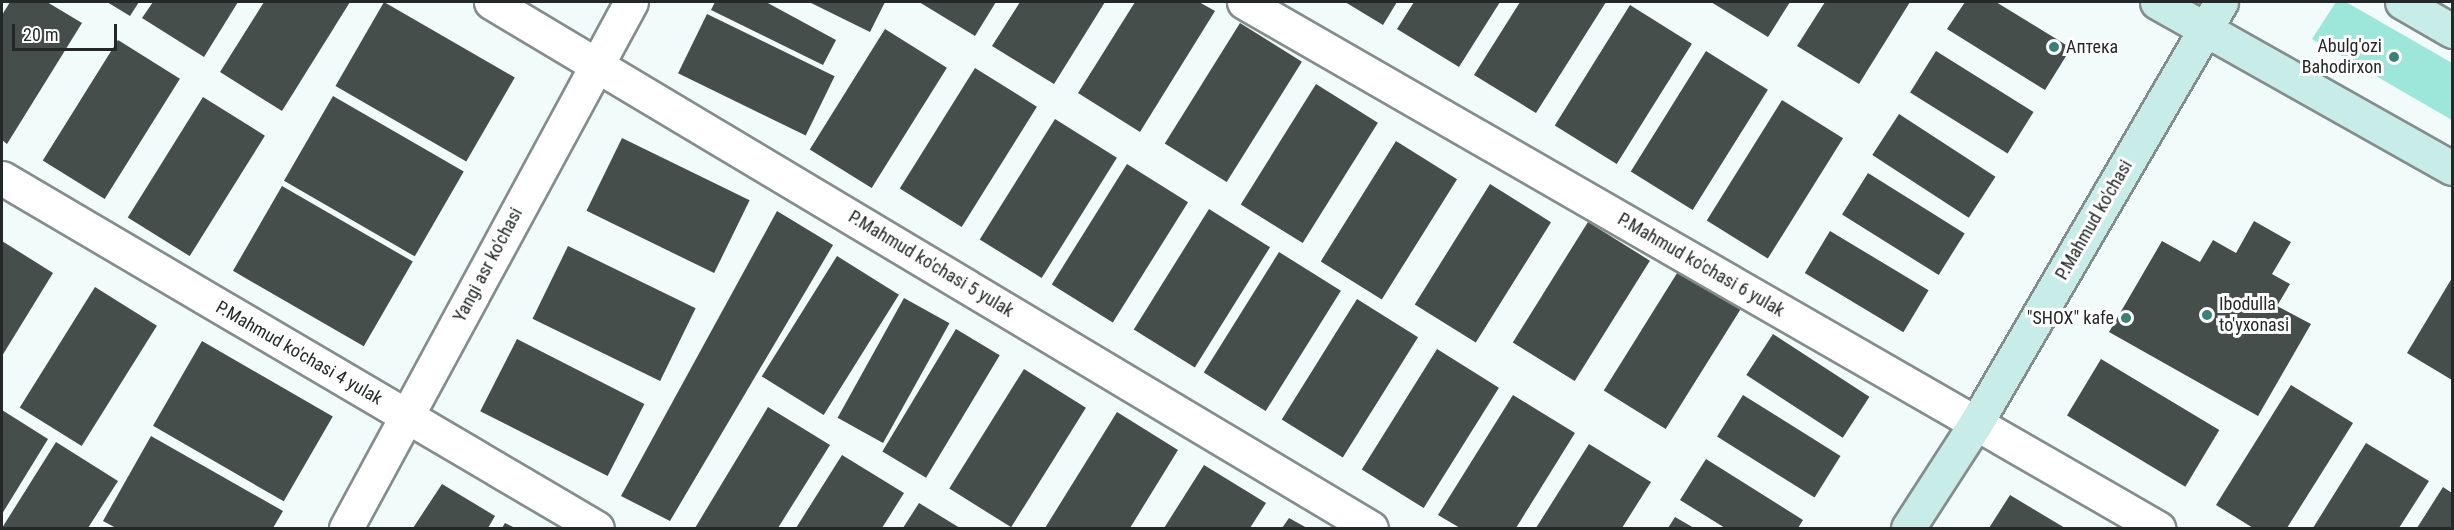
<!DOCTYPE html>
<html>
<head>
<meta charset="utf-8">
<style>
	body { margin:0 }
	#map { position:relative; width:2454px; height:530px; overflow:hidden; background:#f1fbf9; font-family:"Roboto Condensed",sans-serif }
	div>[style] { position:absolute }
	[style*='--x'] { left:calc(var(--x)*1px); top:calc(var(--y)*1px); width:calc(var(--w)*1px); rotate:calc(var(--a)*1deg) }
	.green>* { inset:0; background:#9ce6da }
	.building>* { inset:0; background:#464e4c; transform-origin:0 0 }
	.roads { filter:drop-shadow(2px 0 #848d8b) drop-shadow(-2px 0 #848d8b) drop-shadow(0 2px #848d8b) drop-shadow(0 -2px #848d8b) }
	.street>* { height:33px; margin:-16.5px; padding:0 16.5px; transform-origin:16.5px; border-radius:16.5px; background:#fff }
	.secondary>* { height:33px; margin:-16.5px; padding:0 16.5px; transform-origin:16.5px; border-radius:16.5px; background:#c8ece7 }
	.dots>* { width:16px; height:16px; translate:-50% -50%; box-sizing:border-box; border:3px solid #fff; border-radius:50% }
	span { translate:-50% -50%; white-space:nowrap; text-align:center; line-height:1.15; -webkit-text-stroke:6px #fff; paint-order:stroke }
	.poi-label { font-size:18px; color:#252828 }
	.left { translate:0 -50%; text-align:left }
	.right { translate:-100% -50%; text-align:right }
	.street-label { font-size:18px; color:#252828 }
	.frame { position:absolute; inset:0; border:3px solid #252828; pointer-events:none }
	.scale { position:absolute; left:12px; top:24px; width:105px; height:27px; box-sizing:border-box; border:3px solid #252828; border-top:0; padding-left:8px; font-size:18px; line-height:21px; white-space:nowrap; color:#252828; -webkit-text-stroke:4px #fff; paint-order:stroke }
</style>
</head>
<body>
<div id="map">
	<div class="green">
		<div style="clip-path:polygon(2336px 2px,2346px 2px,2452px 63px,2452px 120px,2312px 39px)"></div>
	</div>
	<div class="building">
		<div style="clip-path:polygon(10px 2px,47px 2px,82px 23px,7px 144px,2px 140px,2px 15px)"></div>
		<div style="clip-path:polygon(107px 2px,139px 2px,130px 16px)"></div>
		<div style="clip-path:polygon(153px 2px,238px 2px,204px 57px,142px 18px)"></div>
		<div style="clip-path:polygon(264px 2px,350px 2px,282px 111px,220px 72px)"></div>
		<div style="left:384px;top:2px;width:151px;height:97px;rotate:30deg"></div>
		<div style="clip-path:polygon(715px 2px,766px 2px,836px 40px,823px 65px,711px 10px)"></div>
		<div style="clip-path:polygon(809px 2px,885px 2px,870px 32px)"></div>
		<div style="clip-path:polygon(919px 2px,996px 2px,975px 36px)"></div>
		<div style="clip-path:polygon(1020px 2px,1105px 2px,1054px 84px,992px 46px)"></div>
		<div style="clip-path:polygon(1135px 2px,1199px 2px,1215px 11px,1140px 132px,1078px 93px)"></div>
		<div style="clip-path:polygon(1345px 2px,1397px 2px,1383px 25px)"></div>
		<div style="clip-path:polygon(1414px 2px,1500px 2px,1459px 67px,1397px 29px)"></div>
		<div style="clip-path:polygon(1520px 2px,1606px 2px,1536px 113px,1474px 75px)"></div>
		<div style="clip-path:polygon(1711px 2px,1790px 2px,1768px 37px)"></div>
		<div style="clip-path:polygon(1825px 2px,1910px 2px,1859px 84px,1797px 46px)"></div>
		<div style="clip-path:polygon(1965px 2px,1996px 2px,2071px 48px,2045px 90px,1947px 29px)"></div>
		<div style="left:1630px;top:5px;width:73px;height:142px;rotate:32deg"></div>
		<div style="left:707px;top:14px;width:142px;height:66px;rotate:26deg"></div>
		<div style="left:1240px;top:23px;width:73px;height:142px;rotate:32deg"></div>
		<div style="left:885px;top:29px;width:73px;height:142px;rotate:32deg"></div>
		<div style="left:118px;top:40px;width:73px;height:142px;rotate:32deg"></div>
		<div style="left:1706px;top:51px;width:73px;height:142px;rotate:32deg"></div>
		<div style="left:1936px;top:51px;width:115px;height:49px;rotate:32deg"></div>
		<div style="left:975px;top:68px;width:73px;height:142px;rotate:32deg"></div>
		<div style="left:1316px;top:84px;width:73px;height:142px;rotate:32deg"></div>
		<div style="left:333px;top:96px;width:151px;height:98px;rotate:30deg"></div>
		<div style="left:203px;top:97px;width:73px;height:142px;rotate:32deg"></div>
		<div style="left:1782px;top:100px;width:72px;height:142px;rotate:32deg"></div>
		<div style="left:1899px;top:114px;width:115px;height:49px;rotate:33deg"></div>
		<div style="left:1055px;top:119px;width:73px;height:142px;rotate:32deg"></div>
		<div style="left:622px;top:138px;width:142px;height:81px;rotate:26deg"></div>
		<div style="left:1396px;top:141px;width:72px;height:142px;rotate:32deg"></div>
		<div style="left:1127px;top:164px;width:72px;height:142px;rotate:32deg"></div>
		<div style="left:1868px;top:173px;width:114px;height:49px;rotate:32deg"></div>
		<div style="left:1490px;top:184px;width:72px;height:142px;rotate:32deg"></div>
		<div style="left:282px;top:186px;width:151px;height:98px;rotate:30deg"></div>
		<div style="left:1209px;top:209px;width:72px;height:142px;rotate:32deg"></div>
		<div style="clip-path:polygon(777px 211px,833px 245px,670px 521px,621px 496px)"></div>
		<div style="clip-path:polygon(2254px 221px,2291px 242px,2272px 274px,2290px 284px,2277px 306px,2311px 324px,2258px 416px,2109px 332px,2162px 241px,2200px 262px,2213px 240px,2236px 253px)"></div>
		<div style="left:1588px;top:222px;width:73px;height:142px;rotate:32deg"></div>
		<div style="left:1830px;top:231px;width:115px;height:49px;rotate:31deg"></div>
		<div style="clip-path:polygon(2px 241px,53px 273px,2px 356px)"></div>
		<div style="left:568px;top:246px;width:142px;height:81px;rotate:26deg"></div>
		<div style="left:1279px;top:252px;width:73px;height:142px;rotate:32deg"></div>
		<div style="left:837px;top:256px;width:73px;height:142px;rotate:32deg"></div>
		<div style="left:1679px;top:270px;width:73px;height:142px;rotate:32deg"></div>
		<div style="clip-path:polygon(2452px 278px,2452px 380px,2407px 353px)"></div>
		<div style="left:95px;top:287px;width:73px;height:142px;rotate:32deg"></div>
		<div style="left:904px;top:298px;width:52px;height:137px;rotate:29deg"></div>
		<div style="left:1357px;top:299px;width:72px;height:142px;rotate:32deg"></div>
		<div style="left:956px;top:329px;width:51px;height:143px;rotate:31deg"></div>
		<div style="left:1773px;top:334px;width:115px;height:49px;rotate:33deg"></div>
		<div style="left:517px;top:339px;width:143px;height:81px;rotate:27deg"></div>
		<div style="left:202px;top:341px;width:151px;height:98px;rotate:30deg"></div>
		<div style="left:1437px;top:349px;width:73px;height:142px;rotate:32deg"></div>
		<div style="left:2101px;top:359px;width:138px;height:66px;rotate:31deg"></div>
		<div style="left:1024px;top:369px;width:73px;height:141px;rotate:32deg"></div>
		<div style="clip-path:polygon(2291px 385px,2353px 423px,2287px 528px,2253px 528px,2216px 505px)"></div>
		<div style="clip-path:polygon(1513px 395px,1575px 433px,1516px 528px,1460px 528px,1438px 515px)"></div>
		<div style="left:1743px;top:395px;width:115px;height:49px;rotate:32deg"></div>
		<div style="clip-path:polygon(768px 407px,830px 445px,778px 528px,695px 528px)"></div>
		<div style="clip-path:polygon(2px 410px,48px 439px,2px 514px)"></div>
		<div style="clip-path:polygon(1117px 412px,1178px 450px,1130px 528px,1045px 528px)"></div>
		<div style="clip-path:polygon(151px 436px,283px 511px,273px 528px,116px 528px,103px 521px)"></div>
		<div style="clip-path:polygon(56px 442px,118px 481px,88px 528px,2px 528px)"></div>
		<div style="clip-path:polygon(2366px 443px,2429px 481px,2399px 528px,2313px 528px)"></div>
		<div style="clip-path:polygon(1589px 444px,1651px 482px,1622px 528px,1536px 528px)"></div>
		<div style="clip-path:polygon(842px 455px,904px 493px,882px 528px,796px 528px)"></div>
		<div style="clip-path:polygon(1706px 459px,1803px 520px,1798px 528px,1725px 528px,1680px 500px)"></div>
		<div style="clip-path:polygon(1204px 465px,1266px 503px,1250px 528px,1164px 528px)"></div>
		<div style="clip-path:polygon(442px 484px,495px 516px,488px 528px,413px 528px)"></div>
		<div style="clip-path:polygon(2443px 487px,2452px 493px,2452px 528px,2417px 528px)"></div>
		<div style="clip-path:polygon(2010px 495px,2065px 528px,1989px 528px)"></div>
		<div style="clip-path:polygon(919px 503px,960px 528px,903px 528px)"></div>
		<div style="clip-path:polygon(1675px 517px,1694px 528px,1668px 528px)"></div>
		<div style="clip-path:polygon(1289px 518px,1307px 528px,1282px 528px)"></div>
		<div style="clip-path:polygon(505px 523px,515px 528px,502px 528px)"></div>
	</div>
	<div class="roads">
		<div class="street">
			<div style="--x:491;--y:2;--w:1025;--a:30.87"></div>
			<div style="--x:1244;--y:2;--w:1055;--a:29.92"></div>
			<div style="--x:2;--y:178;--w:690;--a:30.47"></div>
			<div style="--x:346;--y:528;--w:598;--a:-61.55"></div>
		</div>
		<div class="secondary">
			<div style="--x:2157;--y:2;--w:338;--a:29.4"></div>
			<div style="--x:2402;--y:2;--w:58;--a:30.1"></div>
			<div style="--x:1908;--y:528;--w:125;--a:-57.1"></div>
			<div style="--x:1976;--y:423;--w:487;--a:-59.8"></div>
		</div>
	</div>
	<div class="dots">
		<div style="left:2054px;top:47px;background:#3a8076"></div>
		<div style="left:2394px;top:57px;background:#3a8076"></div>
		<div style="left:2207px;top:315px;background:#3a8076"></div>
		<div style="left:2126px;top:318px;background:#3a8076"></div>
	</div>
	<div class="poi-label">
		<span class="left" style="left:2066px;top:47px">Аптека</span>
		<span class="right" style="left:2382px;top:57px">Abulg'ozi<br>Bahodirxon</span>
		<span class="left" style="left:2219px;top:315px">Ibodulla<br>to'yxonasi</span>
		<span class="right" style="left:2114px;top:318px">"SHOX" kafe</span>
	</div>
	<div class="street-label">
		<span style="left:2094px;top:220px;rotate:-60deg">P.Mahmud ko'chasi</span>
		<span style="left:931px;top:264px;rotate:31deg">P.Mahmud ko'chasi 5 yulak</span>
		<span style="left:488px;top:265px;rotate:-62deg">Yangi asr ko'chasi</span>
		<span style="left:1701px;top:265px;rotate:30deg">P.Mahmud ko'chasi 6 yulak</span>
		<span style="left:299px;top:353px;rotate:30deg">P.Mahmud ko'chasi 4 yulak</span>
	</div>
	<div class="frame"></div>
	<div class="scale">20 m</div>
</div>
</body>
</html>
